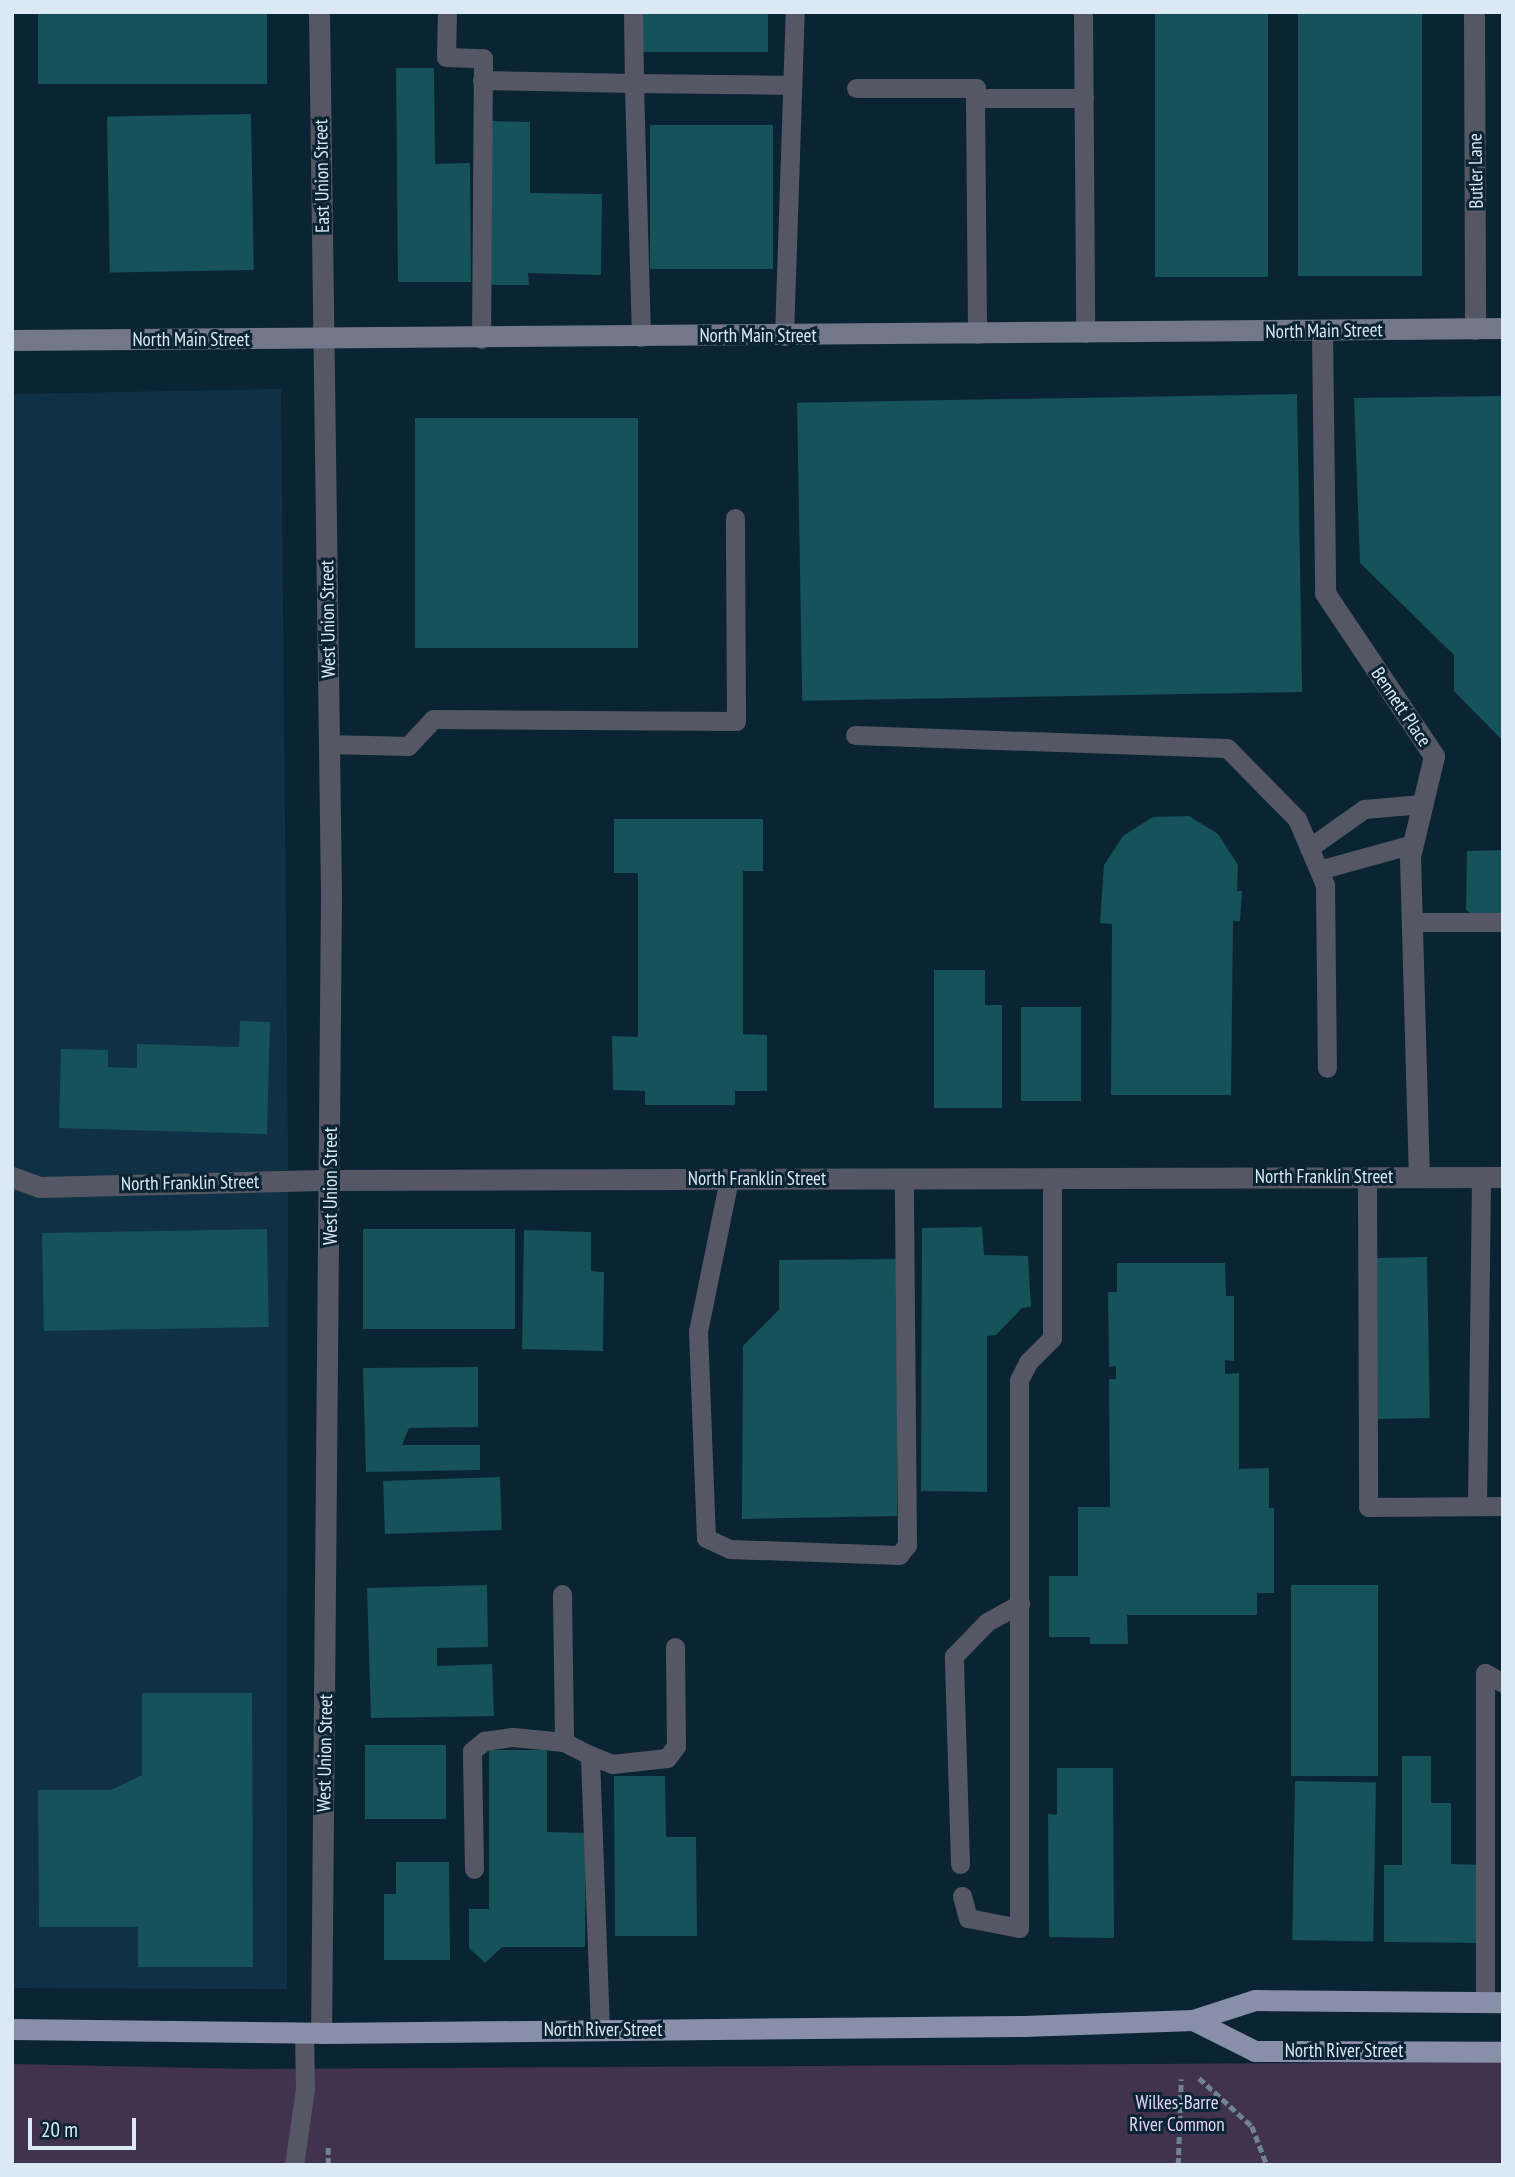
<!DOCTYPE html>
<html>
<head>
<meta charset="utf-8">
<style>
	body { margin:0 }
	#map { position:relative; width:1515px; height:2177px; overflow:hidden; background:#0b2434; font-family:"PT Sans Narrow",sans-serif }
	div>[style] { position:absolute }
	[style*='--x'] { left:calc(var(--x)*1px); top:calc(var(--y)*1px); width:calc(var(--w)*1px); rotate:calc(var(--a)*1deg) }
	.built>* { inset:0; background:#0f3045 }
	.green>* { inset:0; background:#41324f }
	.building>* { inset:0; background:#155259; transform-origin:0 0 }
	.path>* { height:4.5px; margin-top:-2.25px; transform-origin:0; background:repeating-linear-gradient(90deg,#6f8390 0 7px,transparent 0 10.5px) }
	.lane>* { height:19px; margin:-9.5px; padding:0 9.5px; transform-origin:9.5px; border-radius:9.5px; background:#555864 }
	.street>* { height:21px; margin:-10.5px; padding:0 10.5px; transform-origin:10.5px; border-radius:10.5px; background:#555864 }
	.secondary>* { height:21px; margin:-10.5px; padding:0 10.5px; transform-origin:10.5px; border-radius:10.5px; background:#72778a }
	.primary>* { height:21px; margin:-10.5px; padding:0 10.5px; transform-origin:10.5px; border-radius:10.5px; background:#898fa8 }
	span { translate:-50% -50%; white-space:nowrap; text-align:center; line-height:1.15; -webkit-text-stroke:6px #0b2434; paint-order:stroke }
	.street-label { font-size:19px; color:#dae9f4 }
	.park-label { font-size:19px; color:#e5d3f8 }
	.frame { position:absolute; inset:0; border:14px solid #dae9f4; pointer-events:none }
	.scale { position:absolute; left:28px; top:2118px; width:108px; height:32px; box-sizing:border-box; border:4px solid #dae9f4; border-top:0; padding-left:9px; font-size:21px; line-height:24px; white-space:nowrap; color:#dae9f4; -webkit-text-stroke:5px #0b2434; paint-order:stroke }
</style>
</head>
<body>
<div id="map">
	<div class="built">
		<div style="clip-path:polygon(281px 389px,288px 1151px,287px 1989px,12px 1988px,12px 394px)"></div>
	</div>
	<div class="green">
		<div style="clip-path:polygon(1503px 2062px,1503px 2165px,12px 2165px,12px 2064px,249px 2069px)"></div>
	</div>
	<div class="building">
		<div style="left:38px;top:12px;width:229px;height:72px"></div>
		<div style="left:641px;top:12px;width:127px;height:40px"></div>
		<div style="left:1155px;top:12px;width:113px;height:265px"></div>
		<div style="left:1298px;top:12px;width:124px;height:264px"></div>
		<div style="clip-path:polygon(396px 68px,434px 68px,435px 164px,470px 163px,471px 282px,398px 282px)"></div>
		<div style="left:251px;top:114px;width:156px;height:144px;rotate:89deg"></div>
		<div style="clip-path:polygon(492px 121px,530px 122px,530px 193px,602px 194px,601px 275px,528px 273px,529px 285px,491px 285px)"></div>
		<div style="left:773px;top:125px;width:144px;height:123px;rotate:90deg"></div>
		<div style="left:1297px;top:394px;width:298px;height:500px;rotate:89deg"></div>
		<div style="clip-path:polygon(1503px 396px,1503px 741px,1454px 691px,1454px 655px,1360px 563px,1354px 398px)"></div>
		<div style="left:415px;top:418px;width:223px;height:230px"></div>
		<div style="clip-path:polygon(1189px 816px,1218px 834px,1238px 865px,1237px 891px,1242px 891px,1240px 921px,1233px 921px,1231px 1095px,1111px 1095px,1112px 924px,1100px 923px,1104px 865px,1123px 836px,1153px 817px)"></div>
		<div style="clip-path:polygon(614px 819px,763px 819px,763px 871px,743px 871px,743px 1034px,767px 1035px,767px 1091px,735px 1091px,735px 1105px,645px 1105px,645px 1091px,613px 1090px,612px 1036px,638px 1037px,638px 873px,614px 873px)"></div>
		<div style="clip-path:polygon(1503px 850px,1503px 918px,1476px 918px,1466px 910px,1467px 851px)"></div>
		<div style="clip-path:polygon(934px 970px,985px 970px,985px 1005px,1002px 1005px,1002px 1108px,934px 1108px)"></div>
		<div style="left:1021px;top:1007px;width:60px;height:94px"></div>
		<div style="clip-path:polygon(240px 1021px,270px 1022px,267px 1134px,59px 1128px,61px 1049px,108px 1050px,108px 1067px,137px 1068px,137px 1044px,239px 1047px)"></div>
		<div style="clip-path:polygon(982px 1227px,984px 1255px,1028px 1256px,1031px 1307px,1022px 1308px,996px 1335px,987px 1336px,987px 1492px,921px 1491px,922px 1228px)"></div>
		<div style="left:267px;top:1229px;width:98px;height:225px;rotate:89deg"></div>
		<div style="left:363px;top:1229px;width:152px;height:100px"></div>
		<div style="clip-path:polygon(524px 1230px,591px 1232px,591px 1271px,604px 1272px,603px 1351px,522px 1349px)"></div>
		<div style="left:1427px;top:1257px;width:161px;height:52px;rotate:89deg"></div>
		<div style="clip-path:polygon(897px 1259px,897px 1516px,742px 1519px,743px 1346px,779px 1310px,779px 1260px)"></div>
		<div style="clip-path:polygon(1117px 1263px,1225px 1263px,1226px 1296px,1234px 1296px,1234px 1361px,1225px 1360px,1225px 1374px,1239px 1373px,1239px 1469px,1269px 1468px,1269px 1508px,1274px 1508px,1274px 1593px,1257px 1593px,1257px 1615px,1127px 1615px,1128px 1644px,1090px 1644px,1090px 1637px,1049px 1637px,1049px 1576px,1078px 1576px,1078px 1507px,1110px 1507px,1109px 1379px,1116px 1379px,1116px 1366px,1109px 1367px,1108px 1292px,1117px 1292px)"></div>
		<div style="clip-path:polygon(478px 1367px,478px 1427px,409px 1428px,402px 1445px,480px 1445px,480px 1470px,366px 1472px,363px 1368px)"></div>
		<div style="left:500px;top:1477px;width:53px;height:117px;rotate:88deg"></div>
		<div style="clip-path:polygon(487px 1585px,488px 1647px,437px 1648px,437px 1666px,492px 1664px,494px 1716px,371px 1718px,367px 1588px)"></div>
		<div style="left:1378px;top:1585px;width:191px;height:87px;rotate:90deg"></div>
		<div style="clip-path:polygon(142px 1693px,252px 1693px,253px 1967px,138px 1967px,138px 1927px,39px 1927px,38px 1790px,111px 1790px,142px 1775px)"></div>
		<div style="left:365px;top:1745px;width:81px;height:74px"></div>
		<div style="clip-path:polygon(489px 1750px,547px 1750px,547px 1832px,586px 1833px,585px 1947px,502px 1947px,485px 1963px,469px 1948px,469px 1909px,489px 1909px)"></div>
		<div style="clip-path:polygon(1402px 1756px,1431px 1756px,1431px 1803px,1451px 1803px,1451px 1864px,1481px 1865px,1481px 1943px,1384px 1942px,1384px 1865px,1402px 1865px)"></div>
		<div style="clip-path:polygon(1057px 1768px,1113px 1768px,1114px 1938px,1049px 1937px,1048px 1814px,1057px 1815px)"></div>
		<div style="clip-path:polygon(614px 1776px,665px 1776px,666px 1837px,696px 1837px,697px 1936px,615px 1936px)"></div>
		<div style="left:1295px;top:1781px;width:81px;height:159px;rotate:1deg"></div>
		<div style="clip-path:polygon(396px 1862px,449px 1862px,450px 1960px,384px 1960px,384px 1894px,396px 1894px)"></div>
	</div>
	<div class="path">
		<div style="--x:1199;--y:2078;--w:72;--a:42.2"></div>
		<div style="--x:1252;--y:2126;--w:42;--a:69"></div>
		<div style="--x:328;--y:2165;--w:20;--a:-90"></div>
		<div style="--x:1178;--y:2165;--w:86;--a:-88"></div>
	</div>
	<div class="lane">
		<div style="--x:447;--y:12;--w:45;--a:91.3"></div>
		<div style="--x:446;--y:57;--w:37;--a:2"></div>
		<div style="--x:483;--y:58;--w:281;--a:90.4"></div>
		<div style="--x:1083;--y:12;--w:321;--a:89.6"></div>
		<div style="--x:482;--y:80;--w:152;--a:1.1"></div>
		<div style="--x:634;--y:83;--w:71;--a:-90.8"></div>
		<div style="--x:856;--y:88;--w:120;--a:0"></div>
		<div style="--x:976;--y:88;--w:10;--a:96"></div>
		<div style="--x:975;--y:98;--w:109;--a:0"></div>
		<div style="--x:975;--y:98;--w:236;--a:89.5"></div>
		<div style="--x:784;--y:336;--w:324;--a:-88.1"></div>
		<div style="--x:641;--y:337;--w:254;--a:-91.6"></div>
		<div style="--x:634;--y:83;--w:158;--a:0.7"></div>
		<div style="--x:855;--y:735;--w:372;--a:2"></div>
		<div style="--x:1227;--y:748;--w:100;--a:45.4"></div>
		<div style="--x:1297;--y:819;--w:72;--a:67"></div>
		<div style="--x:1325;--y:885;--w:183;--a:89.4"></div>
		<div style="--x:329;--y:744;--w:79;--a:1.5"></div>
		<div style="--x:408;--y:746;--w:37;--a:-47"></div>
		<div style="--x:433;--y:719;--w:303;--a:0.4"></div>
		<div style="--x:736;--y:721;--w:203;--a:-90.3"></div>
		<div style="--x:1309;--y:848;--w:67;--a:-35.3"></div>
		<div style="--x:1364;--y:809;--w:58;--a:-4.9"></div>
		<div style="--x:1319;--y:870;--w:98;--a:-15.5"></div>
		<div style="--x:1412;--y:922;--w:91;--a:0"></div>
		<div style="--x:1367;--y:1177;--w:330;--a:89.8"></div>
		<div style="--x:1368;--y:1507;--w:135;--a:-0.4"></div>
		<div style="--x:729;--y:1179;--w:155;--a:101.5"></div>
		<div style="--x:698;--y:1331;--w:207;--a:87.8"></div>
		<div style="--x:706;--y:1538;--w:26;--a:25"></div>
		<div style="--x:730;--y:1549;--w:169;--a:2"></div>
		<div style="--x:899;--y:1555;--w:13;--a:-51"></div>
		<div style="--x:907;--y:1545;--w:366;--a:-90.5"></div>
		<div style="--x:1477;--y:1506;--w:329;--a:-89.3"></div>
		<div style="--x:562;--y:1594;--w:148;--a:89.2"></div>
		<div style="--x:960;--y:1864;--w:208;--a:-91.7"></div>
		<div style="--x:954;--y:1656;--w:47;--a:-45.9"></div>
		<div style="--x:987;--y:1622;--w:38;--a:-29"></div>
		<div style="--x:474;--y:1869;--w:118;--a:-91"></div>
		<div style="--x:472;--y:1751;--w:16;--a:-40"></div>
		<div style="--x:484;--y:1741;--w:29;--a:-8"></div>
		<div style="--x:513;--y:1737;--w:51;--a:5.6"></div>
		<div style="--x:564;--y:1742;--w:29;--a:27"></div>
		<div style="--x:962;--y:1896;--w:23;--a:75"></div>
		<div style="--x:968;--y:1918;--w:52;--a:11.1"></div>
		<div style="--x:1019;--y:1928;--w:548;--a:-90"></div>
		<div style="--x:1019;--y:1380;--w:20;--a:-63"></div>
		<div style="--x:1028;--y:1362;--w:34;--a:-45"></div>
		<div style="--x:1052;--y:1338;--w:160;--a:-90"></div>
		<div style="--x:1485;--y:2002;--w:329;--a:-90"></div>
		<div style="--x:1485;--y:1673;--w:21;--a:29"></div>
		<div style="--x:600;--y:2030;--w:275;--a:-92.1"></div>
		<div style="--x:590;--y:1755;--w:24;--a:22"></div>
		<div style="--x:612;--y:1764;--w:55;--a:-6.2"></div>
		<div style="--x:667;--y:1758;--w:15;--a:-53"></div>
		<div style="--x:676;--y:1746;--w:99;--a:-90.6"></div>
		<div style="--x:294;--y:2165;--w:77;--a:-81.8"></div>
		<div style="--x:305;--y:2089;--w:56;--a:-91"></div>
	</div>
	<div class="street">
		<div style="--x:319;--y:12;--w:886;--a:89.22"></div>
		<div style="--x:331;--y:898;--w:1135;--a:90.5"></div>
		<div style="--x:1474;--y:12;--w:317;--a:89.8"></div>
		<div style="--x:1322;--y:331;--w:262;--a:89.3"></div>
		<div style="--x:1325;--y:593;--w:196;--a:56.2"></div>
		<div style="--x:1434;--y:756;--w:104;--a:103.4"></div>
		<div style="--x:1410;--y:857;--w:320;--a:88.4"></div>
		<div style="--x:12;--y:1177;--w:29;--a:20"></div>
		<div style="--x:39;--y:1187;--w:292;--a:-1.4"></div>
		<div style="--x:331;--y:1180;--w:1172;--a:-0.15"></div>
	</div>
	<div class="secondary">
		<div style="--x:12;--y:340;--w:1491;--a:-0.46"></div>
	</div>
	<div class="primary">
		<div style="--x:1193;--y:2020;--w:69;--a:26.6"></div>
		<div style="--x:1255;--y:2051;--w:248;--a:0.2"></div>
		<div style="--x:12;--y:2029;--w:309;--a:0.7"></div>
		<div style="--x:321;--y:2033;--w:702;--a:-0.57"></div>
		<div style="--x:1023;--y:2026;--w:170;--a:-2"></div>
		<div style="--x:1193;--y:2020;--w:65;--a:-17.9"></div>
		<div style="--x:1255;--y:2000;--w:248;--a:0.5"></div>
	</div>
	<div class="street-label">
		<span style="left:1476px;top:171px;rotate:-91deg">Butler Lane</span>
		<span style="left:322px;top:176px;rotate:-91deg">East Union Street</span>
		<span style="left:1324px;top:331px;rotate:-1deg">North Main Street</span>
		<span style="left:758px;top:336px">North Main Street</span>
		<span style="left:191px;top:340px">North Main Street</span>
		<span style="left:328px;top:619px;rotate:-91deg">West Union Street</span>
		<span style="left:1401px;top:707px;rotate:56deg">Bennett Place</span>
		<span style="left:1324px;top:1177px">North Franklin Street</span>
		<span style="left:757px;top:1179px">North Franklin Street</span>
		<span style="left:190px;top:1183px;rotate:-1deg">North Franklin Street</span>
		<span style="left:331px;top:1186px;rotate:-90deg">West Union Street</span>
		<span style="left:325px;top:1753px;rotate:-89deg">West Union Street</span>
		<span style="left:603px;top:2030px">North River Street</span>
		<span style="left:1344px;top:2051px">North River Street</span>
	</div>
	<div class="park-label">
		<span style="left:1177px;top:2114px">Wilkes-Barre<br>River Common</span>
	</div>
	<div class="frame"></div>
	<div class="scale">20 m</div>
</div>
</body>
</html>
